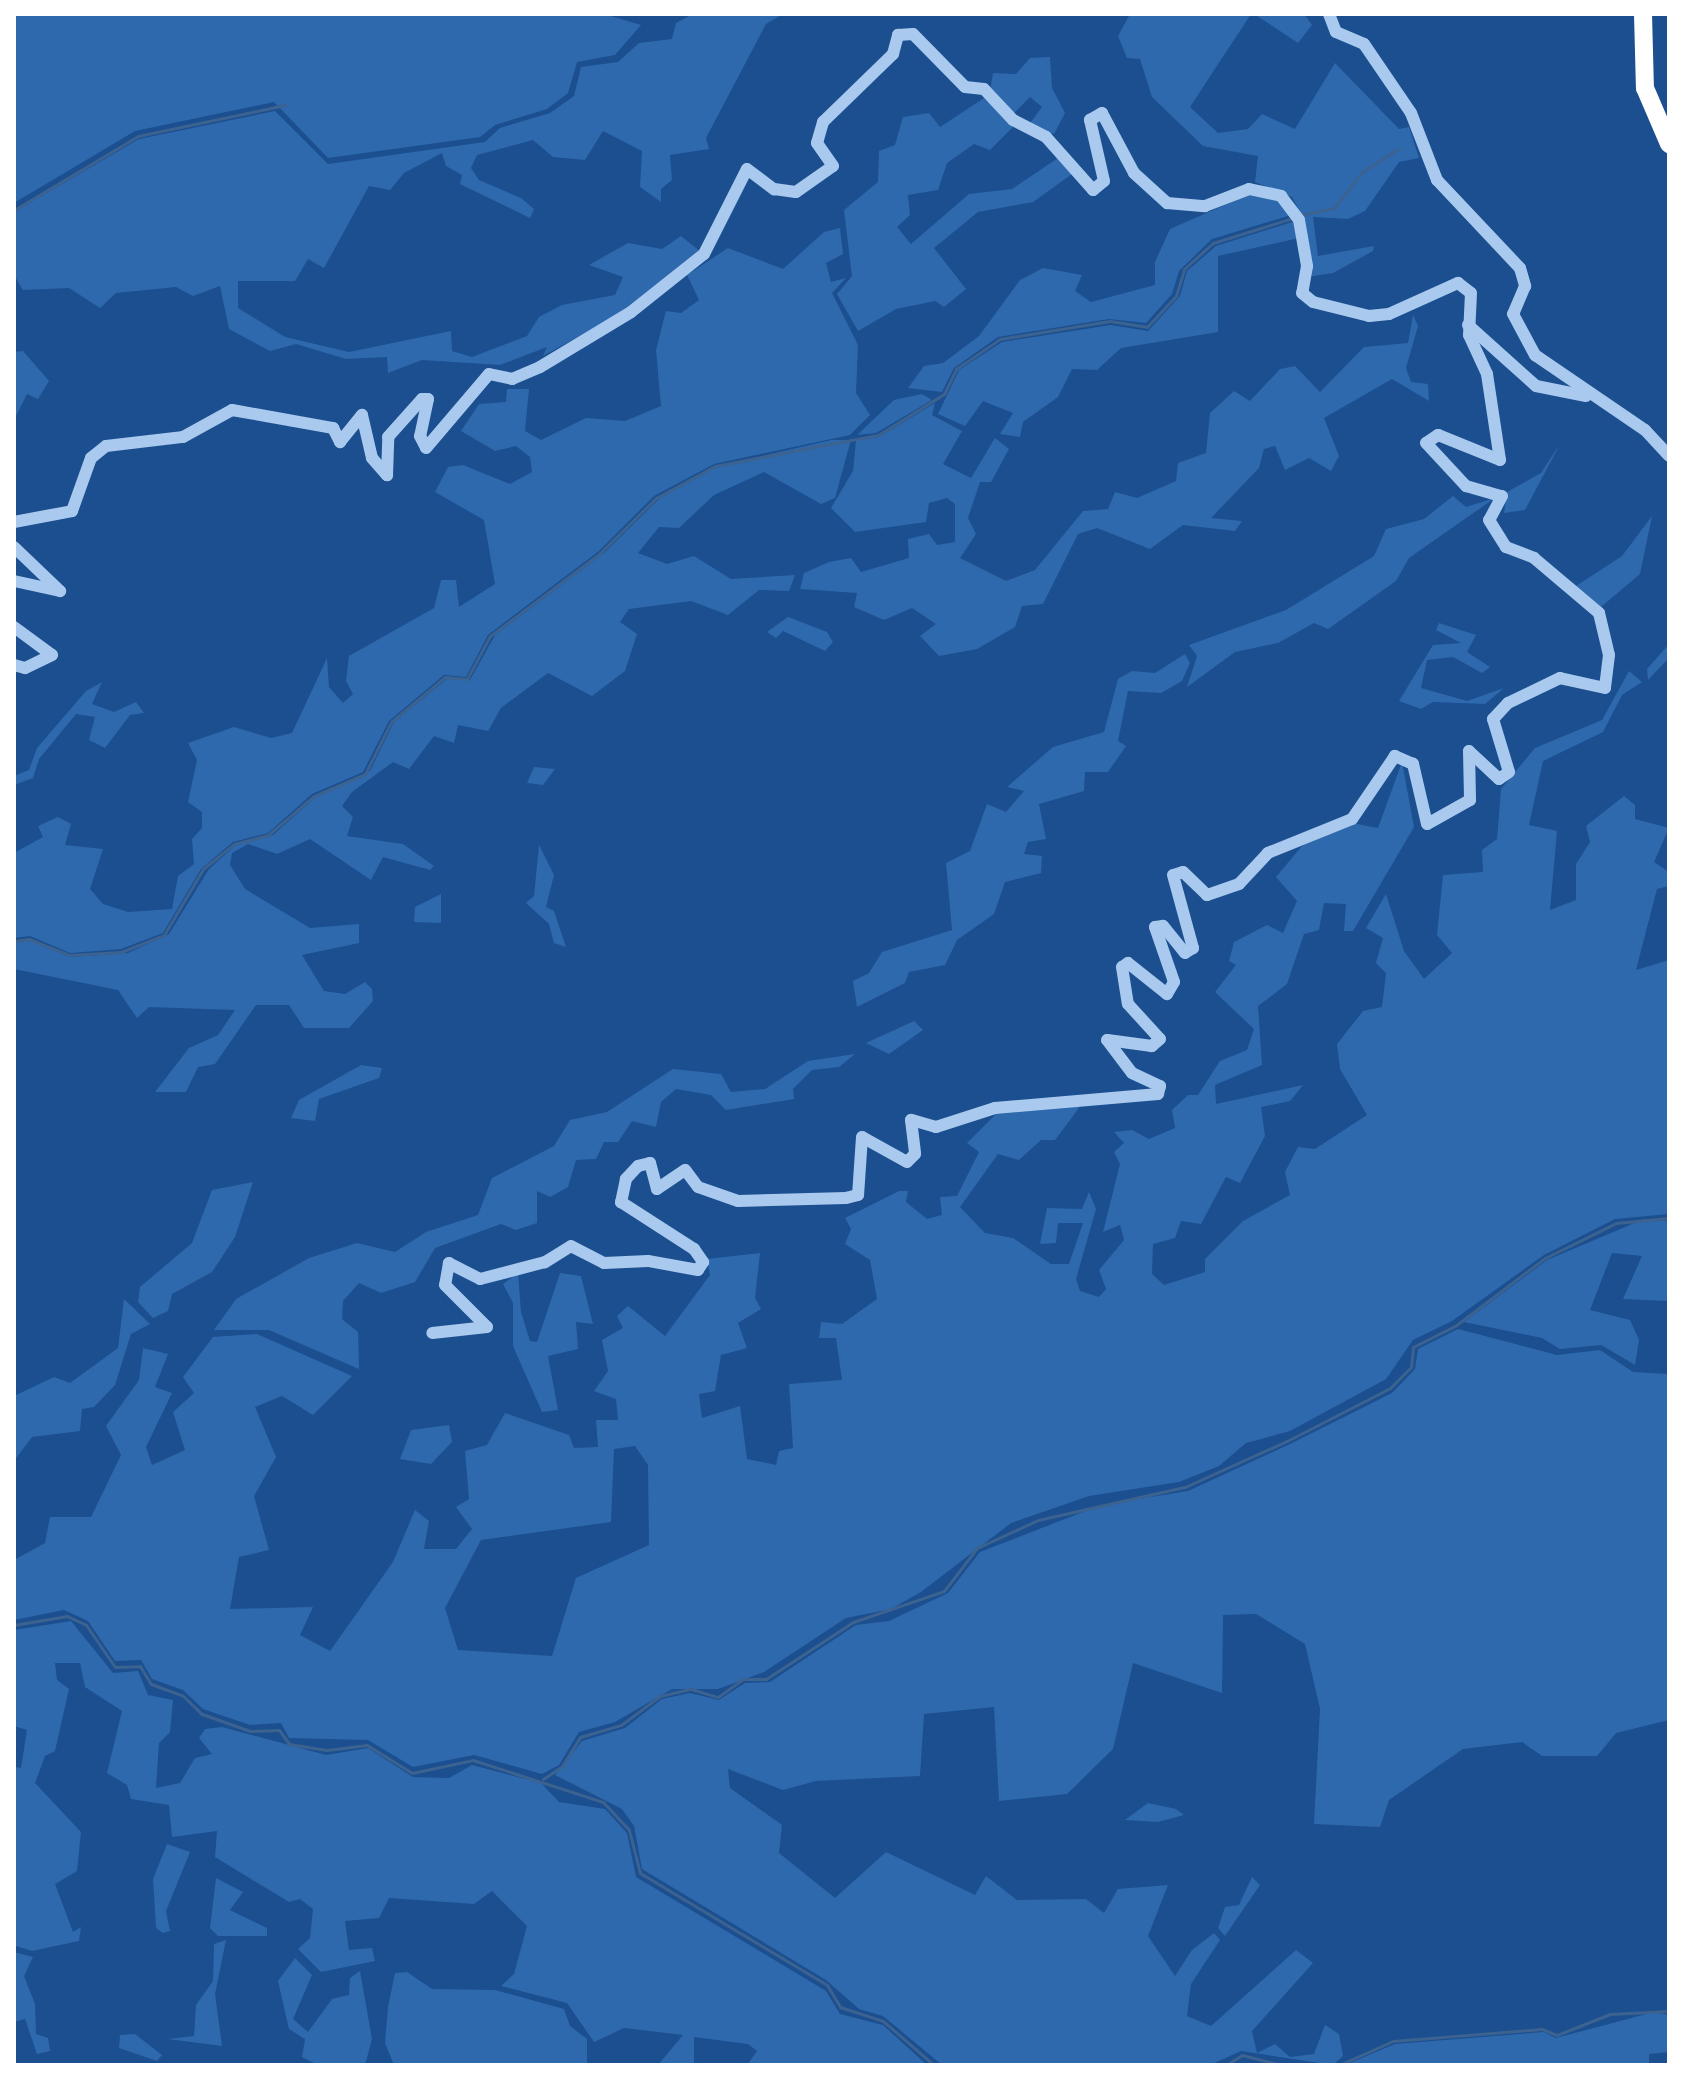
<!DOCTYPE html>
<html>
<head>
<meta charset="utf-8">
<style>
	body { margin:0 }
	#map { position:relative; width:1683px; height:2079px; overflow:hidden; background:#1b4f8f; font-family:"Source Sans 3",sans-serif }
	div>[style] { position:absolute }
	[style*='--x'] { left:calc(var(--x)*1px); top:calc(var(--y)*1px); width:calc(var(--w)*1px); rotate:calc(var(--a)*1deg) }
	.green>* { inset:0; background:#2e69ad }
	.stream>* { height:3px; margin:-1.5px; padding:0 1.5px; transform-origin:1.5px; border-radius:1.5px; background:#3c6290 }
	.minor>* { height:12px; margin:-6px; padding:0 6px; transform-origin:6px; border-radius:6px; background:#a9c9ee }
	.highway>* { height:18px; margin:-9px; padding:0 9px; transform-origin:9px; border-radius:9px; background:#fff }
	span { translate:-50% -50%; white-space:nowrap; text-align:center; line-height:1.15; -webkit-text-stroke:6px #1b4f8f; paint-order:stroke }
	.frame { position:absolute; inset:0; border:16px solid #fff; pointer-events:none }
</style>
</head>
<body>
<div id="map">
	<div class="green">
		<div style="clip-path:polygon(14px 14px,604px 14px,641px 25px,615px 55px,577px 62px,568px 93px,547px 109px,495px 125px,480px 137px,328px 158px,274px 102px,135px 131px,14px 203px)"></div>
		<div style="clip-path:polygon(693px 14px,783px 14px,766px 24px,706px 138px,709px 149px,670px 155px,672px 180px,661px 189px,661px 202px,640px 187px,642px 151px,603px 131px,585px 160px,553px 157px,533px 140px,477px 155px,471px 168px,479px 180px,521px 198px,534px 209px,530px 218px,460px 184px,462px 175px,446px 166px,442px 153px,404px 173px,390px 190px,369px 186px,324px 268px,308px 259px,295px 281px,238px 281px,238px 308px,285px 337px,349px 352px,451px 331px,452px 351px,472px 357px,527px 336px,539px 317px,562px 305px,615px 295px,623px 277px,589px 265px,628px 243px,662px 249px,681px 236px,701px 252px,628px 309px,543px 356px,547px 347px,500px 365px,422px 360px,388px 373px,387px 357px,346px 359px,296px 344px,270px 351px,229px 329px,220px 286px,193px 296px,176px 287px,116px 293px,100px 308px,69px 288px,23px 290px,14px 275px,14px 212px,139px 139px,275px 111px,328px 164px,485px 142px,500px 128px,550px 113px,574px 96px,581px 67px,618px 62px,639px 43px,672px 39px,676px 23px)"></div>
		<div style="clip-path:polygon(1130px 14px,1251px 14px,1190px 107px,1218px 133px,1248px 129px,1262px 114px,1295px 129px,1335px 63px,1399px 129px,1409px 127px,1419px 158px,1399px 162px,1365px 211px,1348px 219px,1313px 217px,1318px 256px,1374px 246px,1373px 251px,1333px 273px,1307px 277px,1303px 217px,1292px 197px,1255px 182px,1258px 156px,1203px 146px,1152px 97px,1140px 59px,1127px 58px,1118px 36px)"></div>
		<div style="clip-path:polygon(1254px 14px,1304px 14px,1312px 25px,1298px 43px)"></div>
		<div style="clip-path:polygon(1050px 57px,1052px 88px,1065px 113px,1054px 134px,1028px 126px,1042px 107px,1030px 97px,1013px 114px,990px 91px,993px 73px,1016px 74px,1030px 58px)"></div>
		<div style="clip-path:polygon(984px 98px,1015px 125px,990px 150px,974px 144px,947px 163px,938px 190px,908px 195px,910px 215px,897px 227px,911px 244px,969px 194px,1012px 189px,1061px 156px,1075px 172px,1033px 202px,978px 212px,934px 248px,966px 289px,944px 307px,935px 301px,896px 309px,858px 331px,837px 294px,852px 276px,844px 210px,878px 182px,879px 151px,895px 145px,903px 117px,929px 113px,940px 127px)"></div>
		<div style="clip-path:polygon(1250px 194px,1278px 200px,1291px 215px,1212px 239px,1179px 271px,1172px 294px,1146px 323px,1109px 319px,998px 337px,954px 368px,942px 392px,908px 388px,924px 366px,943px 363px,979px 336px,1020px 280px,1043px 268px,1082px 275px,1075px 291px,1091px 302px,1155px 285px,1155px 262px,1170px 229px)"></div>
		<div style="clip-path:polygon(1295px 221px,1299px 238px,1218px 256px,1218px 332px,1121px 348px,1097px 370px,1072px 369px,1058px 397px,1023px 422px,1020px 437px,1000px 434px,1013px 413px,983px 401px,965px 426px,938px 414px,959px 370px,1002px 342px,1111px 325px,1148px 331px,1180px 296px,1187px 271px,1216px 246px)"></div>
		<div style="clip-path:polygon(840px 228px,843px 254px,826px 263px,831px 282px,846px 278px,832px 293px,858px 345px,856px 393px,870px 415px,850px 435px,714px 464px,654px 496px,599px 551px,488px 635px,466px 677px,444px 675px,389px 721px,363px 772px,312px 794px,268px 833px,233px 842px,201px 869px,163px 933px,121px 949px,70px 953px,30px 936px,14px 938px,14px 853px,43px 837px,38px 826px,58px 817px,71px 824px,65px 845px,103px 849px,90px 889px,103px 904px,128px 912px,172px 909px,178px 876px,194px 864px,192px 839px,202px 828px,202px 812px,188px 802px,197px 760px,188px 743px,234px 727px,271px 738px,292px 733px,327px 658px,329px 687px,343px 703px,353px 694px,346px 681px,349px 656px,434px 608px,441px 580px,456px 580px,459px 607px,495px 584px,484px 520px,435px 492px,448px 467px,463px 465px,510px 484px,532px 472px,530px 457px,516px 446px,495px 451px,461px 431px,479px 404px,506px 402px,507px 389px,529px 389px,525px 431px,541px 440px,586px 418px,625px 421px,661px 406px,656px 350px,666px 311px,681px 313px,699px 300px,687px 275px,728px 248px,783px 269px,824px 232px)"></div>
		<div style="clip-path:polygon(1413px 315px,1418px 326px,1406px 368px,1411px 382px,1428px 384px,1429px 401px,1392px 379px,1324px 418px,1339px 456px,1331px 471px,1309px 458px,1285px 470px,1275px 446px,1264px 449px,1259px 468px,1211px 518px,1242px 521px,1235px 531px,1183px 525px,1150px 549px,1097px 528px,1078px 534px,1043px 604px,1022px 606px,1015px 627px,977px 649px,939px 656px,920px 636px,936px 624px,912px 608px,884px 620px,854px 607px,857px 593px,800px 589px,804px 573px,829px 562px,851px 558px,861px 572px,909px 558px,908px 539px,929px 534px,937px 545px,955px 542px,955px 504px,947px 498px,929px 503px,926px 522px,855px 532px,831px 508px,853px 471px,856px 440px,879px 437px,935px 403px,932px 415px,962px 431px,943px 464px,971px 478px,995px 438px,1009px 449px,991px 482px,980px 482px,968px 518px,976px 534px,960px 558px,1006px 581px,1035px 570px,1083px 511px,1108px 509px,1115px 492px,1137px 498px,1176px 481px,1178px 463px,1206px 453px,1210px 413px,1234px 391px,1250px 401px,1280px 369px,1295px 366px,1320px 392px,1364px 347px,1408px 343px)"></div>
		<div style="clip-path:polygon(23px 351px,49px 381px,38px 399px,27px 394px,14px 420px,14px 352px)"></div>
		<div style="clip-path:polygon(922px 394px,932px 400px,876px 433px,857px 435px,894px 400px)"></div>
		<div style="clip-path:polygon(832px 440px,851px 440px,835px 498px,821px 504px,764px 472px,714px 495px,679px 528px,659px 527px,638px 553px,667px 564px,694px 556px,731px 579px,795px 575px,789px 591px,759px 590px,728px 615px,691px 601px,629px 609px,620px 622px,637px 634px,625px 671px,592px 696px,548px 673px,501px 708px,488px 731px,458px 725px,454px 743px,434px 736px,409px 769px,393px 762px,352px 792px,342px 806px,353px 817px,347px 836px,403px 844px,434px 866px,430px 870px,383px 857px,371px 880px,310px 839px,277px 854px,248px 844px,232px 853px,230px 865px,245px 889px,310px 928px,359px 924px,359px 943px,302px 955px,324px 991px,345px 994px,365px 982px,372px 989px,373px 1001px,349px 1028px,304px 1028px,289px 1005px,256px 1005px,215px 1064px,198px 1067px,186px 1092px,155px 1092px,189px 1048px,218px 1035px,235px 1010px,149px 1007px,137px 1018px,118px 990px,14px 969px,14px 943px,30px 940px,70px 957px,128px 953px,169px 934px,209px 869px,237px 844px,273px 835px,317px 796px,370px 771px,394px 722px,448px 678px,470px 680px,495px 635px,605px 552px,660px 498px,718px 466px)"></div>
		<div style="clip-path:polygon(1560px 444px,1525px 510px,1504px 513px,1507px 492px,1541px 473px)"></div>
		<div style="clip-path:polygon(1453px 496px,1466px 507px,1495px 498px,1409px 558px,1396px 581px,1328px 629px,1314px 623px,1278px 643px,1235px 652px,1187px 687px,1197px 656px,1189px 645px,1286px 610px,1374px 556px,1386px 529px,1424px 519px)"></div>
		<div style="clip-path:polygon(1652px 516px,1640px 574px,1601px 607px,1573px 588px,1622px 556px)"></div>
		<div style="clip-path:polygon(788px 617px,827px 632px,833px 642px,825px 651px,783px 631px,776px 638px,767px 632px)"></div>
		<div style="clip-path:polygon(1439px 623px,1476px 635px,1467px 652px,1490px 667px,1482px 673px,1453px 657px,1427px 660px,1421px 688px,1467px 701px,1504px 688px,1485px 704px,1433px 702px,1421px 709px,1399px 701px,1433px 645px,1461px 643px,1436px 630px)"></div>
		<div style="clip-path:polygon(1669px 644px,1669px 658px,1648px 680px,1647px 669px)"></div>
		<div style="clip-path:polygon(1185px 654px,1190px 663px,1182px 681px,1161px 693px,1128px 691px,1118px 741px,1126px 746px,1108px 772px,1085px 772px,1084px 791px,1039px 804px,1046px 839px,1028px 842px,1024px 854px,1042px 856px,1041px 873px,1005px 882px,994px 914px,957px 940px,945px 965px,909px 972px,905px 983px,857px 1007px,853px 981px,869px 973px,882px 952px,952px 930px,946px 863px,970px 851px,987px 804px,1006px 812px,1024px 791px,1007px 787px,1053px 747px,1104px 732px,1118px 679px,1132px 671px,1155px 673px)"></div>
		<div style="clip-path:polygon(evenodd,1629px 671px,1642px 682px,1622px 695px,1603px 732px,1543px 761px,1529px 825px,1557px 831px,1550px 910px,1576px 900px,1576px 864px,1590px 842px,1586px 826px,1624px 796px,1635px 805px,1635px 819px,1669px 828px,1654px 862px,1669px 872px,1669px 886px,1657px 889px,1636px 970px,1669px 960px,1669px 1214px,1615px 1219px,1544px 1255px,1452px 1321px,1413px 1340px,1386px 1379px,1290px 1431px,1246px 1443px,1219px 1466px,1179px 1482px,1089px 1496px,1011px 1523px,921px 1592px,891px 1609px,846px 1618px,764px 1672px,718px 1689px,672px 1689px,615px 1722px,579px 1732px,559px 1765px,542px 1774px,474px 1755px,413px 1767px,368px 1740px,289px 1738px,281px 1723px,250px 1725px,203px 1709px,183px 1690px,152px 1679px,141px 1660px,115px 1661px,88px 1621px,64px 1610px,14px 1620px,14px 1560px,45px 1543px,50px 1517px,91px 1517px,121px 1455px,106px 1426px,139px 1380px,143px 1348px,168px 1354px,155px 1387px,172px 1393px,146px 1447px,152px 1465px,185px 1450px,173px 1412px,194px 1393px,183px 1377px,213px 1337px,257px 1334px,352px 1376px,313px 1415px,282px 1396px,255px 1407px,276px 1457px,254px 1496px,269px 1550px,239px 1557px,230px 1609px,313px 1607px,300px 1635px,330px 1651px,393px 1562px,415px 1510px,429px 1521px,424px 1549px,456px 1549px,472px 1529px,456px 1507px,469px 1499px,465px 1451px,487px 1445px,505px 1413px,569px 1435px,574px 1448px,598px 1447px,596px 1420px,618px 1420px,616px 1399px,594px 1391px,608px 1371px,602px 1340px,623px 1328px,617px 1316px,628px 1306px,665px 1336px,710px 1275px,707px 1259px,760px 1253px,755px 1298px,761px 1309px,738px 1323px,747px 1348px,721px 1355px,715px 1391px,699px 1394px,702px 1418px,740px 1406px,747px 1459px,776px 1465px,779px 1451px,793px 1448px,789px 1384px,842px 1380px,836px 1338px,819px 1338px,821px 1322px,842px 1324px,877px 1299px,870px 1260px,845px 1244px,851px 1229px,845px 1218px,899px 1191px,908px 1191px,906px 1202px,927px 1219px,942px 1215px,940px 1197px,957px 1196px,979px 1152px,967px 1143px,999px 1111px,1082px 1104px,1055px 1140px,1041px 1140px,1019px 1160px,998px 1154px,960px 1207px,985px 1233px,1013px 1238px,1051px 1264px,1069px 1264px,1083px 1223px,1058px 1223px,1056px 1243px,1040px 1244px,1047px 1208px,1082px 1209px,1089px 1192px,1096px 1209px,1076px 1279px,1080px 1291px,1099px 1297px,1106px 1289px,1099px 1270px,1124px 1240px,1120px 1225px,1103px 1232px,1120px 1164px,1114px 1152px,1124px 1143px,1114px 1132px,1132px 1130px,1149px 1139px,1175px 1128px,1172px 1110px,1188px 1095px,1198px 1095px,1220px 1061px,1247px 1050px,1254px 1029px,1215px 992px,1236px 965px,1229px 961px,1234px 942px,1267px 925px,1283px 933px,1297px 901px,1276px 877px,1302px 846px,1352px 823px,1378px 828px,1402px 762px,1414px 827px,1353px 931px,1344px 931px,1346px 904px,1324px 903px,1319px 930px,1304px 934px,1287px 984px,1258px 1006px,1262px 1065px,1215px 1085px,1216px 1104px,1303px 1085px,1290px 1101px,1261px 1107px,1265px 1136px,1240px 1183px,1226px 1177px,1201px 1224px,1181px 1221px,1175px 1238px,1153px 1244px,1152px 1274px,1164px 1285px,1205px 1272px,1205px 1259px,1243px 1221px,1290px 1195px,1285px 1172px,1298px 1147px,1315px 1149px,1367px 1115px,1340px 1069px,1337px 1044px,1363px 1011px,1382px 1007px,1386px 973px,1376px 963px,1383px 938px,1366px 928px,1386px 894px,1404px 951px,1424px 979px,1452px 953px,1437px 935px,1443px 875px,1483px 872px,1482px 850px,1497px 839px,1501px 789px,1535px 748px,1602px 720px,1629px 671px,635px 1446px,648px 1465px,649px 1545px,576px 1578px,552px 1656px,458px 1650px,445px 1608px,481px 1540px,611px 1522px,614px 1449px,635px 1446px)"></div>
		<div style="clip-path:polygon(102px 682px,92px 704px,114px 712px,136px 702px,144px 713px,130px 715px,105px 748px,89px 740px,95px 717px,76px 714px,39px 759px,33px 778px,14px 785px,14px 776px,29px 770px,37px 748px,86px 691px)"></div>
		<div style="clip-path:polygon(534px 767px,555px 769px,543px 785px,527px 783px)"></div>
		<div style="clip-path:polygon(539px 845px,554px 875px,546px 907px,554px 911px,566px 947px,554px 943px,549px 924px,526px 903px,534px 896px)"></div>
		<div style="clip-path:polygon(441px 894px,441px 923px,414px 922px,415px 907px)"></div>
		<div style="clip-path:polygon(914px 1021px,923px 1030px,889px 1054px,866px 1043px)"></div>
		<div style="clip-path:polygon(855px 1054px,839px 1067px,812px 1070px,793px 1089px,794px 1099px,726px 1110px,711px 1095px,676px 1089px,661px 1102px,656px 1127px,632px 1121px,618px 1142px,604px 1142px,596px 1159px,576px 1160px,568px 1187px,550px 1197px,537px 1191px,537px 1223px,516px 1230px,501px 1224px,435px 1248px,415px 1282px,381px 1293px,359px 1283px,343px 1301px,342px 1319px,358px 1332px,359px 1369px,269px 1330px,214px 1330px,236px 1299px,309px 1258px,357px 1243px,395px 1252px,426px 1232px,478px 1215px,492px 1178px,554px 1146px,570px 1120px,607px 1112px,673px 1069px,721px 1074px,731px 1092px,765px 1089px,808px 1061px)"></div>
		<div style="clip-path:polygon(361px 1065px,382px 1068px,379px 1078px,319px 1099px,315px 1121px,291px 1118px,299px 1100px)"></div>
		<div style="clip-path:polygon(253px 1182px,235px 1237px,212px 1272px,172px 1294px,168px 1311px,153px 1318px,138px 1302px,140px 1287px,192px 1243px,212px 1190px)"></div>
		<div style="clip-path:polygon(1644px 1219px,1669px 1221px,1669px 1301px,1623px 1299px,1642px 1256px,1612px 1253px,1590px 1310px,1630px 1320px,1639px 1340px,1635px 1365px,1601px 1345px,1560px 1349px,1542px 1338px,1464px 1322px,1547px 1260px)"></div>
		<div style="clip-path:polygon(518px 1273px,521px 1312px,530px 1341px,537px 1342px,560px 1273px,581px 1276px,593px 1324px,576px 1322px,578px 1349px,548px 1356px,558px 1410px,542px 1412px,513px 1346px,513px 1303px,503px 1284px)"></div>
		<div style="clip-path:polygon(124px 1299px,150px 1324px,131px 1334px,115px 1385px,94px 1407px,82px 1409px,80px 1431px,32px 1437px,14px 1461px,14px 1396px,54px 1377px,70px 1383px,118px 1348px)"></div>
		<div style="clip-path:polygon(1458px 1329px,1557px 1355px,1600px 1350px,1633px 1372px,1669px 1374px,1669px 1720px,1616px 1733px,1597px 1756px,1542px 1756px,1522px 1742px,1463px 1749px,1389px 1800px,1380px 1827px,1314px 1824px,1320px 1709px,1305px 1644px,1256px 1614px,1223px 1615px,1222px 1693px,1133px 1663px,1113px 1749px,1067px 1794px,999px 1801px,994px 1707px,924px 1714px,920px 1776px,816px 1781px,783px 1790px,728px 1769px,730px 1788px,782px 1825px,779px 1853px,835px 1898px,886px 1852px,975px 1895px,986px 1876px,1017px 1900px,1086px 1899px,1104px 1913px,1118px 1889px,1168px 1885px,1148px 1936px,1175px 1976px,1192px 1950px,1214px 1933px,1220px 1940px,1191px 1984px,1187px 2016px,1211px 2026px,1296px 1950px,1313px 1963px,1252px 2031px,1257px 2053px,1275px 2044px,1290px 2057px,1314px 2054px,1325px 2025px,1339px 2034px,1343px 2056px,1333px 2065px,1241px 2051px,1210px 2065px,942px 2065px,883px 2016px,859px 2009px,826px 1980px,642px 1869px,634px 1826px,622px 1809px,555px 1775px,582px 1741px,625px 1728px,662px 1699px,690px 1693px,719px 1700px,745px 1683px,770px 1682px,856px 1625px,889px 1621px,948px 1593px,980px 1552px,1101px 1505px,1188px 1491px,1290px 1444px,1392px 1393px,1415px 1369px,1418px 1349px)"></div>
		<div style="clip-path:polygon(449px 1425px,452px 1442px,431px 1464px,400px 1459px,411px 1430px)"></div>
		<div style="clip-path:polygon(71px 1621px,113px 1673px,138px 1671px,148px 1695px,173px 1700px,170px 1732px,159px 1743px,156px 1788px,180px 1783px,195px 1758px,212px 1754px,199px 1738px,205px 1729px,222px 1727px,326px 1755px,368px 1748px,413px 1777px,449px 1778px,472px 1765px,541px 1783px,559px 1802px,605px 1809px,627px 1833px,636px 1877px,826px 1991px,840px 2014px,883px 2025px,927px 2065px,747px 2065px,757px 2051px,748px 2044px,694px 2037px,694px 2065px,658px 2065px,683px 2035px,624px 2028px,594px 2042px,567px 2003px,501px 1986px,514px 1974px,527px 1926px,492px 1891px,474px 1904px,389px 1898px,379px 1918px,345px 1921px,349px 1950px,372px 1948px,375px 1961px,321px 1972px,298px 1949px,310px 1938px,313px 1909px,300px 1899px,289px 1902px,215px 1857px,217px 1831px,172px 1837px,169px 1805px,131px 1799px,127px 1785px,107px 1773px,122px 1711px,85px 1687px,80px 1663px,55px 1663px,57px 1680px,69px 1689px,55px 1751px,45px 1756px,35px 1783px,81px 1832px,77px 1871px,55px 1884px,73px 1932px,81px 1927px,79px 1941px,32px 1951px,16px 1946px,14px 1767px,21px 1768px,27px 1730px,14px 1726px,14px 1630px)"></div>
		<div style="clip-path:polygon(1148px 1803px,1176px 1809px,1184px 1815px,1158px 1822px,1125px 1820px)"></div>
		<div style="clip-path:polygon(167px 1844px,190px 1852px,166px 1911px,170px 1931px,163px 1933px,156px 1928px,153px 1879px)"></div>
		<div style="clip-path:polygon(1252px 1877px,1260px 1885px,1225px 1936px,1218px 1928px,1225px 1907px,1239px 1905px)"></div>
		<div style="clip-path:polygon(216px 1878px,243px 1892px,230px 1910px,267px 1928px,267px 1936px,218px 1936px,210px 1928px)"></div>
		<div style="clip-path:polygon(226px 1940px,215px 1994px,222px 2046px,168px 2039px,194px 2036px,196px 2005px,213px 1981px,214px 1944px)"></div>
		<div style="clip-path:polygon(14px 1952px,33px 1957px,24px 1976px,35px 2004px,36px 2034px,48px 2038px,50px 2051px,37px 2054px,25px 2019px,14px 2022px)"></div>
		<div style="clip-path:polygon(295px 1958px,312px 1975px,293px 2019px,308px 2032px,332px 1999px,349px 1995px,350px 1978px,360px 1971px,372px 2039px,365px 2065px,318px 2065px,302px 2057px,305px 2039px,289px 2029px,278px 1981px)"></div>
		<div style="clip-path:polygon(407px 1972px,432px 1989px,495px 1990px,564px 2009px,570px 2026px,587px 2039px,587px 2065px,394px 2065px,385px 2043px,388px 2007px,395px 1973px)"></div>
		<div style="clip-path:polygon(1654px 2012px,1669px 2015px,1669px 2052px,1649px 2054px,1649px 2065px,1345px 2065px,1395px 2044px,1544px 2032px,1556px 2038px)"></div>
		<div style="clip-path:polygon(135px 2034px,162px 2055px,157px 2061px,119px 2048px,120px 2035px)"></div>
	</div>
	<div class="stream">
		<div style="--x:14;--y:210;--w:144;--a:-30.8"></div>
		<div style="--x:138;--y:136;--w:150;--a:-11.9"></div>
		<div style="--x:1299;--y:215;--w:36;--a:-11"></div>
		<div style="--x:1334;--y:208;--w:46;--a:-52.1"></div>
		<div style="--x:1362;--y:172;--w:43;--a:-32.6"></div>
		<div style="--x:14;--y:941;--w:15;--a:-8"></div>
		<div style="--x:29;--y:939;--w:43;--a:21.8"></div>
		<div style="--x:69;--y:955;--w:52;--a:-3.3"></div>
		<div style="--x:121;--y:952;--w:46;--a:-21.6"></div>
		<div style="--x:164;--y:935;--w:77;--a:-59.4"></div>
		<div style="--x:203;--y:869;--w:40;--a:-39"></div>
		<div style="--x:234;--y:844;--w:35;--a:-15"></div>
		<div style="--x:268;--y:835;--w:60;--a:-40.3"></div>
		<div style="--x:314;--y:796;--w:56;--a:-23.3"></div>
		<div style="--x:365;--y:774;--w:58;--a:-63.4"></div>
		<div style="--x:391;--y:722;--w:70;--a:-39.8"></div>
		<div style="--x:445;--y:677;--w:22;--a:5"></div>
		<div style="--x:467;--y:679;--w:49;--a:-61.9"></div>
		<div style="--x:490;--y:636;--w:138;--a:-37"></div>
		<div style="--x:600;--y:553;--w:78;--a:-44.5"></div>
		<div style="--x:656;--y:498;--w:67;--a:-28.5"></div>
		<div style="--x:715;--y:466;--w:166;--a:-10.8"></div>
		<div style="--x:878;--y:435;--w:78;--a:-31.8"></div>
		<div style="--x:944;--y:394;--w:28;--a:-64"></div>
		<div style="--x:956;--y:369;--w:53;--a:-34.3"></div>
		<div style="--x:1000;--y:339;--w:111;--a:-9.3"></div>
		<div style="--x:1110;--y:321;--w:37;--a:9"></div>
		<div style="--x:1147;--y:327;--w:42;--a:-46.9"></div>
		<div style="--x:1176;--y:296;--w:28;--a:-73"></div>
		<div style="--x:1184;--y:269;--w:39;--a:-42"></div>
		<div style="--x:1213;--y:243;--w:84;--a:-17.4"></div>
		<div style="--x:14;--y:1625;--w:54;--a:-9.6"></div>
		<div style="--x:67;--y:1616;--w:21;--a:25"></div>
		<div style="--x:86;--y:1625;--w:51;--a:55.4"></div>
		<div style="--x:115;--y:1667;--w:25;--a:-2"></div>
		<div style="--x:140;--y:1666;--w:21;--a:59"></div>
		<div style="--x:151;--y:1684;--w:33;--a:20"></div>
		<div style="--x:182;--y:1695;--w:28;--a:44"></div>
		<div style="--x:202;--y:1714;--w:51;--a:19.5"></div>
		<div style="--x:250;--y:1731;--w:29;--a:-2"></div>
		<div style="--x:279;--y:1730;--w:17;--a:54"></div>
		<div style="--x:289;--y:1744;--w:38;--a:9"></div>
		<div style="--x:327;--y:1750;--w:40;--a:-7.1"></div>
		<div style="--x:367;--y:1745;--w:53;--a:31.9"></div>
		<div style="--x:412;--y:1773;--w:62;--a:-12"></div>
		<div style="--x:473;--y:1760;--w:137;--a:17.9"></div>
		<div style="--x:603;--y:1802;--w:38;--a:47"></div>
		<div style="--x:629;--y:1830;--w:44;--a:75.7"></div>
		<div style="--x:640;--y:1873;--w:218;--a:30.9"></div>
		<div style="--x:827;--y:1985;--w:26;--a:59"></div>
		<div style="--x:840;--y:2007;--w:45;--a:18"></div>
		<div style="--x:883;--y:2021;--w:67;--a:40.8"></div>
		<div style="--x:543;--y:1779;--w:23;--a:-34"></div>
		<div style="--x:562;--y:1766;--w:34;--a:-58"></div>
		<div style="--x:580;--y:1737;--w:43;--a:-16.3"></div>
		<div style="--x:621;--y:1725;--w:49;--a:-36.6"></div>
		<div style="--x:660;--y:1696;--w:32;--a:-13"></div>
		<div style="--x:691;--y:1689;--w:28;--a:17"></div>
		<div style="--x:718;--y:1697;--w:31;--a:-36"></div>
		<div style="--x:743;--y:1679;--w:23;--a:0"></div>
		<div style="--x:766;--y:1679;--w:104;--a:-33.2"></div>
		<div style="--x:853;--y:1622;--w:96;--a:-18.8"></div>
		<div style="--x:944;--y:1591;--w:54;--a:-52.5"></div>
		<div style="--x:977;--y:1548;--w:67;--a:-24.7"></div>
		<div style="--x:1038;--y:1520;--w:151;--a:-12.7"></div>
		<div style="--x:1185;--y:1487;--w:112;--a:-24.3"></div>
		<div style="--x:1287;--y:1441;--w:116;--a:-27.2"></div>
		<div style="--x:1390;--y:1388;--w:30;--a:-45"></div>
		<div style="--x:1411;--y:1367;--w:20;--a:-84"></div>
		<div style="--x:1413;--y:1347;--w:47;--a:-26.6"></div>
		<div style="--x:1455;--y:1326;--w:113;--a:-37.1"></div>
		<div style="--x:1545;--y:1258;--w:79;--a:-26.2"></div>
		<div style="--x:1616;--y:1223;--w:53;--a:-5.4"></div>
		<div style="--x:1226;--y:2065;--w:19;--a:-32"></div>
		<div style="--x:1242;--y:2055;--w:40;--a:14.4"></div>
		<div style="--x:1339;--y:2065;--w:59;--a:-24"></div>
		<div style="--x:1393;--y:2041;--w:149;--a:-4.6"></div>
		<div style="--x:1542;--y:2029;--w:16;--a:22"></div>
		<div style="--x:1557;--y:2035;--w:57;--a:-21.6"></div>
		<div style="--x:1610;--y:2014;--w:59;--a:-2.9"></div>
	</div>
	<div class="minor">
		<div style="--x:1329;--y:14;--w:19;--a:69"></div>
		<div style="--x:1336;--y:32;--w:30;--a:23"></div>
		<div style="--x:1364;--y:44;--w:83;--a:55.7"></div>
		<div style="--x:1411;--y:113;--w:72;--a:68.8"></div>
		<div style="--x:1437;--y:180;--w:121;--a:46.7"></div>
		<div style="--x:1520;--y:268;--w:19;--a:74"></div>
		<div style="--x:1525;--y:286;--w:30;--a:113"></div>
		<div style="--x:1513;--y:314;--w:47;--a:61.8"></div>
		<div style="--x:1535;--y:355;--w:133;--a:34.3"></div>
		<div style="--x:1645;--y:430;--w:35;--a:47"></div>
		<div style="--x:1468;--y:325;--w:91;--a:41.9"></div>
		<div style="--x:1536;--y:386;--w:51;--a:11.3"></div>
		<div style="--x:14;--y:522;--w:59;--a:-10.7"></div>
		<div style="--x:72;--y:511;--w:56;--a:-70.3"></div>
		<div style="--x:91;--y:458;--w:19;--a:-39"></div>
		<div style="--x:106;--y:446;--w:78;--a:-6.7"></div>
		<div style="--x:183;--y:437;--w:56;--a:-28.9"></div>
		<div style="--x:232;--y:410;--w:103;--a:10.1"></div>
		<div style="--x:333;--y:428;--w:16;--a:63"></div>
		<div style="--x:340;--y:442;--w:35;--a:-51"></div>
		<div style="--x:362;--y:415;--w:44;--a:76.9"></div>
		<div style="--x:372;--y:458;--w:23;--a:49"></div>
		<div style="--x:387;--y:475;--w:38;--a:-88"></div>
		<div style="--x:388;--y:437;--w:51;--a:-48.2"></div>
		<div style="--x:422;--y:399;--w:6;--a:0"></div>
		<div style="--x:428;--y:399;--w:38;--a:102"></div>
		<div style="--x:420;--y:436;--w:13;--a:63"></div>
		<div style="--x:426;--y:448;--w:97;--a:-49.6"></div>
		<div style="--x:489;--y:374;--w:24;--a:12"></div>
		<div style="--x:512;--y:379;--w:30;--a:-23"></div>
		<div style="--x:540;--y:367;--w:106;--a:-31.1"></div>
		<div style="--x:631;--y:312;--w:93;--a:-38.5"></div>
		<div style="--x:704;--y:254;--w:95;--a:-63.2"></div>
		<div style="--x:747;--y:169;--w:34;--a:37"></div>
		<div style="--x:774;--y:189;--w:22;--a:8"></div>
		<div style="--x:796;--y:192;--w:45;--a:-35.1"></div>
		<div style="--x:833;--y:166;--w:28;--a:-125"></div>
		<div style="--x:817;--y:143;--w:22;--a:-74"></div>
		<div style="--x:823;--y:122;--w:98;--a:-44.2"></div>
		<div style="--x:893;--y:54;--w:20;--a:-75"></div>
		<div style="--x:898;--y:35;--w:15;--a:-4"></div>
		<div style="--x:913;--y:34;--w:74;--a:45.5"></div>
		<div style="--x:965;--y:87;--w:19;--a:6"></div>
		<div style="--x:984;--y:89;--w:42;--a:46.9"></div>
		<div style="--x:1013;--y:120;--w:37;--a:27"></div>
		<div style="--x:1046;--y:137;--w:71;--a:48.4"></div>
		<div style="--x:1093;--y:190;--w:14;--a:-39"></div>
		<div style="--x:1104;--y:181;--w:63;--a:-102.9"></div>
		<div style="--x:1090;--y:120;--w:14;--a:-30"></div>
		<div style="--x:1102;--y:113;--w:68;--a:61.9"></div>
		<div style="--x:1134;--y:173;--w:45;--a:42.3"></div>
		<div style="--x:1167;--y:203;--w:38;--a:5"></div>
		<div style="--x:1205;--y:206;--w:47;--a:-21.1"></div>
		<div style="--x:1249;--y:189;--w:33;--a:12"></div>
		<div style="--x:1281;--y:196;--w:30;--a:53"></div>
		<div style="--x:1299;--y:220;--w:47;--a:80.1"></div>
		<div style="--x:1307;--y:266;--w:27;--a:100"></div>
		<div style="--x:1302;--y:293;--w:14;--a:39"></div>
		<div style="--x:1313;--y:302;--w:58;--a:14"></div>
		<div style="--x:1369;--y:316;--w:20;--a:-6"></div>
		<div style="--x:1389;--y:314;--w:76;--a:-24.2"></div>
		<div style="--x:1458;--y:283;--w:16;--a:38"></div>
		<div style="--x:1471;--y:293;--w:42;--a:92.7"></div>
		<div style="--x:1469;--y:335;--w:43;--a:65.2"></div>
		<div style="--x:1487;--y:374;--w:87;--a:81.4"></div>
		<div style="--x:1500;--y:460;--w:67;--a:-158"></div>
		<div style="--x:1438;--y:435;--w:14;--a:146"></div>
		<div style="--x:1426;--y:443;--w:59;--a:47.1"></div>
		<div style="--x:1466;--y:486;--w:37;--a:16"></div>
		<div style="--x:1502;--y:496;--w:27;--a:118"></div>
		<div style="--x:1489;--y:520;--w:32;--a:58"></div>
		<div style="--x:1506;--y:547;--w:30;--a:21"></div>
		<div style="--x:1534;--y:558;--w:85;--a:40.2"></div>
		<div style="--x:1599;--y:613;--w:43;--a:76.6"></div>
		<div style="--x:1609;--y:655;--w:33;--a:97"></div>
		<div style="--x:1605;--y:688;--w:46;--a:-167.5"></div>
		<div style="--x:1560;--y:678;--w:58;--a:154.3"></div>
		<div style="--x:1508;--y:703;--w:22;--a:133"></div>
		<div style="--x:1493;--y:719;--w:55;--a:73.2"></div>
		<div style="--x:1509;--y:772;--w:12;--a:145"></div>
		<div style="--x:1499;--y:779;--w:41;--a:-137"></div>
		<div style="--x:1469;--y:751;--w:49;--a:88.8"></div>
		<div style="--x:1470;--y:800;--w:49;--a:150.8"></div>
		<div style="--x:1427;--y:824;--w:62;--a:-103.1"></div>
		<div style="--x:1413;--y:764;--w:20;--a:-156"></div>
		<div style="--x:1395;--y:756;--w:76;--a:124.3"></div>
		<div style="--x:1352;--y:819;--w:91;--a:158"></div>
		<div style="--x:1268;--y:853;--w:42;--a:133.1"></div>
		<div style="--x:1239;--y:884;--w:34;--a:161"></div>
		<div style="--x:1207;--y:895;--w:33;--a:-136"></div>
		<div style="--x:1183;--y:872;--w:10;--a:163"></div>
		<div style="--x:1173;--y:875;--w:76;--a:74.7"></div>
		<div style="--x:1193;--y:948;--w:9;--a:148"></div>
		<div style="--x:1185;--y:953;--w:35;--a:-129"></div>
		<div style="--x:1163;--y:926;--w:8;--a:173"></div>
		<div style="--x:1155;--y:927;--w:58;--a:70.9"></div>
		<div style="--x:1174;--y:982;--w:14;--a:120"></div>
		<div style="--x:1167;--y:994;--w:50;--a:-141.5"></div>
		<div style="--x:1128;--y:963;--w:7;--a:146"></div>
		<div style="--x:1122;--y:967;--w:37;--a:81"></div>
		<div style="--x:1128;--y:1004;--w:47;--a:47.6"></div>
		<div style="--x:1160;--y:1039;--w:11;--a:139"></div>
		<div style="--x:1152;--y:1046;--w:45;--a:-172.4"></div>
		<div style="--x:1107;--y:1040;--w:41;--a:52.9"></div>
		<div style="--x:1132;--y:1073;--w:31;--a:25"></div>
		<div style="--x:1160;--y:1086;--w:8;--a:104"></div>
		<div style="--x:1158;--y:1094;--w:164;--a:175.1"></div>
		<div style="--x:995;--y:1108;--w:62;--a:162.1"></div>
		<div style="--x:936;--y:1127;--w:26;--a:-164"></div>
		<div style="--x:911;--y:1120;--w:34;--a:83"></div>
		<div style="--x:915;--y:1154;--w:11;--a:135"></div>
		<div style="--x:907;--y:1162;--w:51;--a:-150.9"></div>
		<div style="--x:862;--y:1137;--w:58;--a:93.9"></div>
		<div style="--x:858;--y:1195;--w:12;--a:166"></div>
		<div style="--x:846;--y:1198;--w:108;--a:178.4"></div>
		<div style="--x:738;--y:1201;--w:42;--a:-160.7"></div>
		<div style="--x:698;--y:1187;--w:21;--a:-127"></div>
		<div style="--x:685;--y:1170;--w:34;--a:146"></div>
		<div style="--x:657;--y:1189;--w:27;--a:-105"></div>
		<div style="--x:650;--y:1163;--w:12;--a:166"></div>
		<div style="--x:638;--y:1166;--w:18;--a:133"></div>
		<div style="--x:626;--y:1179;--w:24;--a:102"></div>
		<div style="--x:621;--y:1202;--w:87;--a:32.8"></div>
		<div style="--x:694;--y:1249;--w:16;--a:55"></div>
		<div style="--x:703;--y:1262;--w:9;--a:122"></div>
		<div style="--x:698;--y:1270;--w:51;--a:-169.8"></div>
		<div style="--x:648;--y:1261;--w:44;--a:177.4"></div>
		<div style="--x:604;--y:1263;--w:37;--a:-153"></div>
		<div style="--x:571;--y:1246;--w:31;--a:148"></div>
		<div style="--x:545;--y:1262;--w:67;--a:165.3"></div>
		<div style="--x:480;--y:1279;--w:35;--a:-153"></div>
		<div style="--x:449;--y:1263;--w:22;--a:100"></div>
		<div style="--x:445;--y:1285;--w:59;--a:45"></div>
		<div style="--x:487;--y:1327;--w:55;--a:173.8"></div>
		<div style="--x:14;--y:547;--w:64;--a:43.7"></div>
		<div style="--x:60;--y:591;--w:47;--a:-167.7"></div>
		<div style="--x:14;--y:627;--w:47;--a:36.4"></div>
		<div style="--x:52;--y:655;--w:30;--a:154"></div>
		<div style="--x:25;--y:668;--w:11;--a:-165"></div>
	</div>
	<div class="highway">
		<div style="--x:1643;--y:14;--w:74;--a:88.5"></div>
		<div style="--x:1645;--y:88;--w:61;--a:66.8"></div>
	</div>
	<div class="frame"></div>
</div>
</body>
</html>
